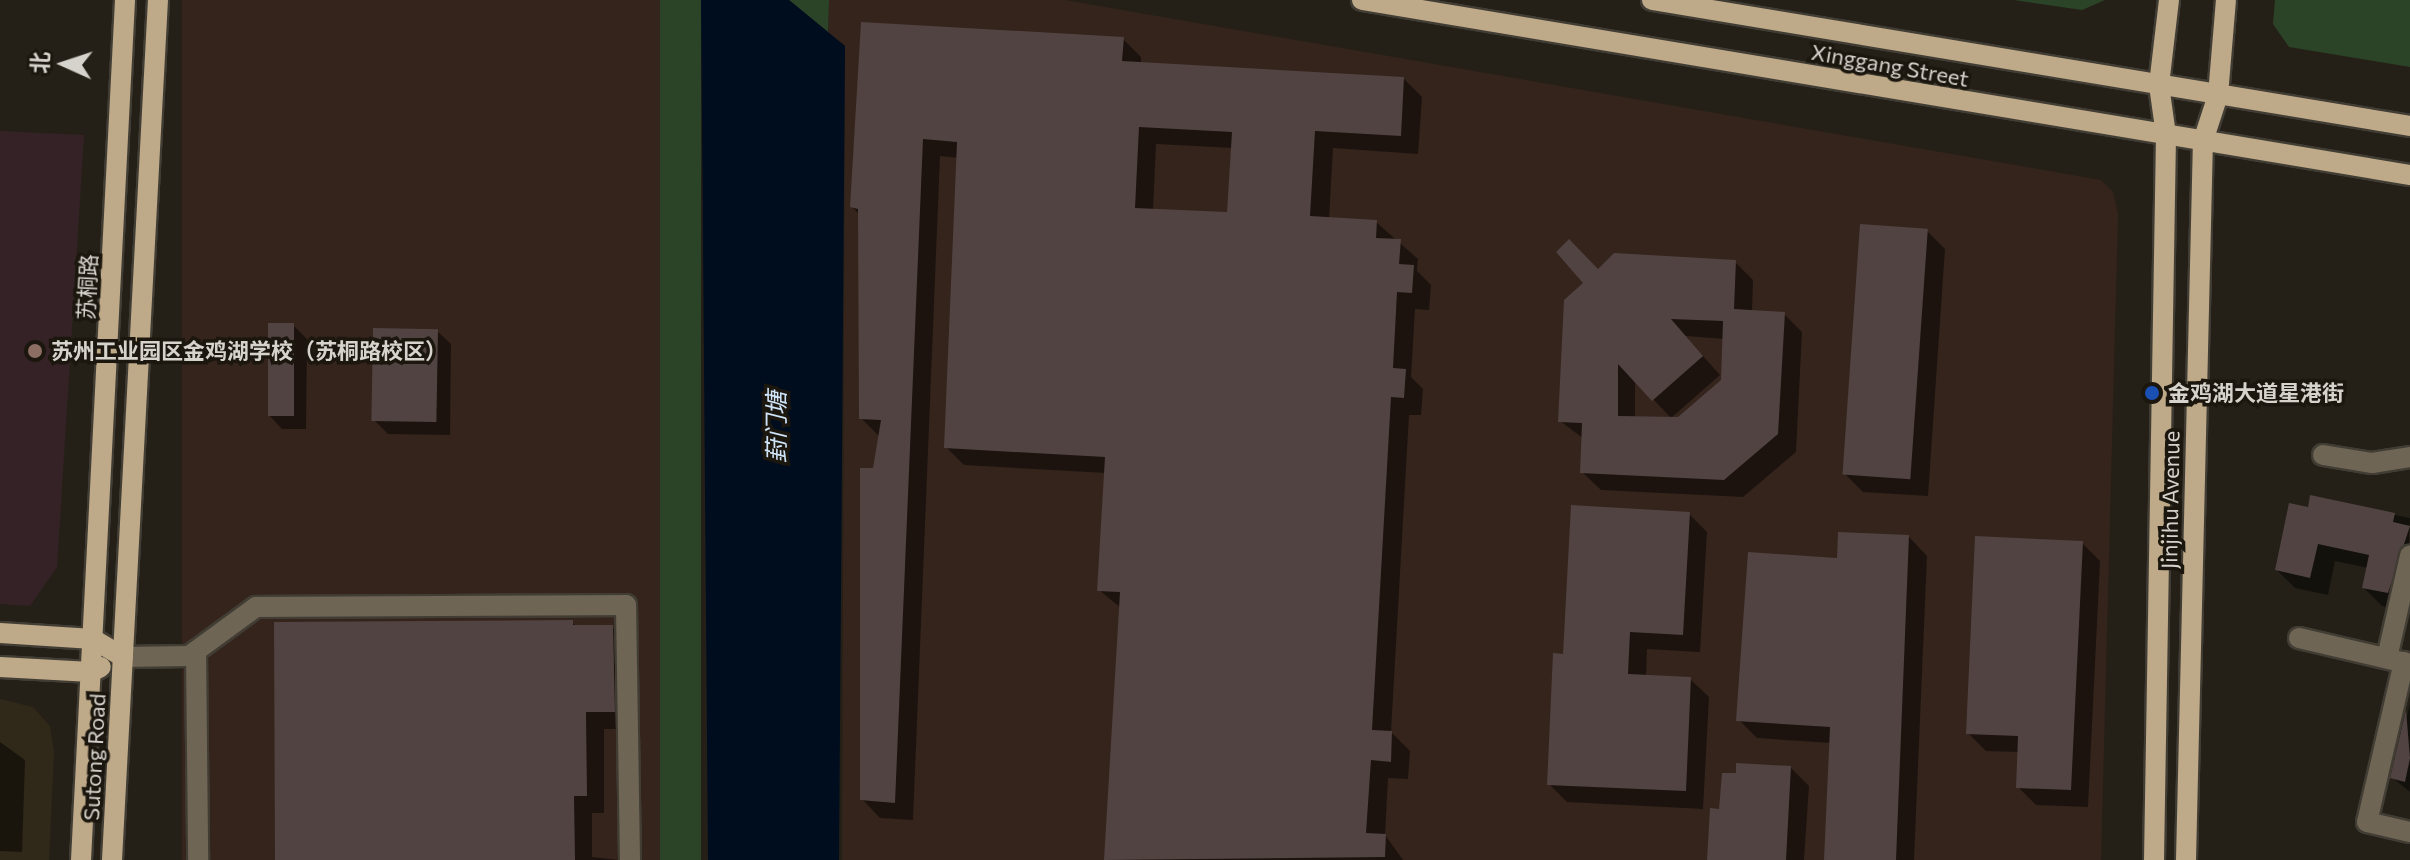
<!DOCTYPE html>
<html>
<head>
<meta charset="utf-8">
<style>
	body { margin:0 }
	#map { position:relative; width:2410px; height:860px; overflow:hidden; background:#252017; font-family:Commissioner,"Noto Sans SC",sans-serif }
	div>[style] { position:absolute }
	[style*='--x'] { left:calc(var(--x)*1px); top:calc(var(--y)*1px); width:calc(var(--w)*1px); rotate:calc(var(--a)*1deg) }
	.built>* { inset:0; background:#302819 }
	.industrial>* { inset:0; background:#35241c; transform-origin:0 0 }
	.education>* { inset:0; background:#352226 }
	.green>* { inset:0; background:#2b4427; transform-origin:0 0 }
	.water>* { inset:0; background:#000d1f }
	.shadow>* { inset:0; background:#0007 }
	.building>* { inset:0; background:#514342; transform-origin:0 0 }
	.roads { filter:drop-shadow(2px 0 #413d34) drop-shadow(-2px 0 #413d34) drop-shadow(0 2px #413d34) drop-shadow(0 -2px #413d34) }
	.minor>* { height:20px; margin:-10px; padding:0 10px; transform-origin:10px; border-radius:10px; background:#6f6555 }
	.major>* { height:20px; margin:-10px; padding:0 10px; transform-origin:10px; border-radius:10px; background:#bea988 }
	.dots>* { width:22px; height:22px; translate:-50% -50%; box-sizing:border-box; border:4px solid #1c170e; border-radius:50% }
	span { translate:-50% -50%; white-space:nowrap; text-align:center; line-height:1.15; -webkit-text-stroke:7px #1c170e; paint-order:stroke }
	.street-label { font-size:22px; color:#d6d3cc }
	.poi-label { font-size:22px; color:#d6d3cc; font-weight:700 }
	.left { translate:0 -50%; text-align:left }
	.water-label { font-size:24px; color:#cfe4f9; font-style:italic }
	.north { position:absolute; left:24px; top:24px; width:80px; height:80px; -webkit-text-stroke:6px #1c170e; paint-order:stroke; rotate:273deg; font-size:22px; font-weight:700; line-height:32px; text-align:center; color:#d6d3cc }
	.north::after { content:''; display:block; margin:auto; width:28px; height:36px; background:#d6d3cc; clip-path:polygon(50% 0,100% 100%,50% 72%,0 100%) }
</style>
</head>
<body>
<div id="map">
	<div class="built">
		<div style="clip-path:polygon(0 699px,33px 707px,50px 726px,54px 752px,49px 860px,0 860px)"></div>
	</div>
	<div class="industrial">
		<div style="left:182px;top:0;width:478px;height:861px"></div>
		<div style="clip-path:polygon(829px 0,1065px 0,2101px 180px,2113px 192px,2118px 214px,2101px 860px,842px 860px,845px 46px,828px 32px)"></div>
	</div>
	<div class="education">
		<div style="clip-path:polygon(0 131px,84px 135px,57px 567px,30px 606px,0 604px)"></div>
	</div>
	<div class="green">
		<div style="left:660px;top:0;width:41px;height:860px"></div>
		<div style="clip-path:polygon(789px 0,829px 0,828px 32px)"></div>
		<div style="clip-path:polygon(2014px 0,2105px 0,2082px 10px)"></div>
		<div style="clip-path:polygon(2275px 0,2410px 0,2410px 67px,2289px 47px,2273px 24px)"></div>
	</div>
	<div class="water">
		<div style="clip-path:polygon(701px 0,789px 0,845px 46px,839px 860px,708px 860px)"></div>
	</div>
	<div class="shadow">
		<div style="clip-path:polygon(evenodd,863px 24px,1123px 39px,1141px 57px,1141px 64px,1404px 79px,1422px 97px,1418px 154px,1333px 148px,1329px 219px,1376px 222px,1418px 259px,1417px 271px,1431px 285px,1429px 310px,1415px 309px,1411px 377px,1423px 389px,1421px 415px,1409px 415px,1391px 732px,1410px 751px,1408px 779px,1388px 778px,1385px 835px,1403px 860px,1106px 860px,1121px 608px,1099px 590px,1106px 473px,964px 465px,946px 447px,959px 158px,940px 156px,913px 820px,880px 818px,862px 799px,880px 437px,861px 418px,860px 215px,852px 207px,863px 24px,1156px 144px,1233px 148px,1229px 215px,1153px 211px,1156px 144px)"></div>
		<div style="clip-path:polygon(1927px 231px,1945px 249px,1928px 496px,1863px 492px,1845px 474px)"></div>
		<div style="clip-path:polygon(evenodd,1735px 262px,1753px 280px,1752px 312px,1784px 314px,1802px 332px,1796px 452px,1743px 497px,1601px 490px,1582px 472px,1584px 439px,1560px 421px,1598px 271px,1735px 262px,1685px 336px,1725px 339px,1723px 381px,1679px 419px,1635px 418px,1635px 380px,1671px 418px,1720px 375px,1685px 336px)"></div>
		<div style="clip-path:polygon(293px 325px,307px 339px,306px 429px,282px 429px,269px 415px)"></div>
		<div style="clip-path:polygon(437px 331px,451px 344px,450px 435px,388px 434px,374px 420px)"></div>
		<div style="clip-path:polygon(2312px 498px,2410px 518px,2406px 610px,2382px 606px,2364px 588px,2368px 568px,2335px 561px,2328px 595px,2295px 588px,2277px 570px)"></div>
		<div style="clip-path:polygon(1689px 514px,1707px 532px,1700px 652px,1647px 649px,1646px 677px,1690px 679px,1709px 697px,1703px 809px,1567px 802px,1549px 784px,1564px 656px)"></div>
		<div style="clip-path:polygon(1909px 537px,1927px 556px,1914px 860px,1826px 860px,1831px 743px,1757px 738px,1739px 720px,1839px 560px)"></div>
		<div style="clip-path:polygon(2082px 543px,2100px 561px,2088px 807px,2036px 805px,2018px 787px,2019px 752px,1986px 751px,1968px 733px)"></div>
		<div style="clip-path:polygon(572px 622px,577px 627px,612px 627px,631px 645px,632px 729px,604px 729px,604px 813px,592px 813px,592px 857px,619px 860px,277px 860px)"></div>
		<div style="clip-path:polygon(2410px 703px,2410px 792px,2393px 778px)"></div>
		<div style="clip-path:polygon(0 742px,25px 760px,22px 852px,0 851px)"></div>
		<div style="clip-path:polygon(1791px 768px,1809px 786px,1804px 860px,1709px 860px)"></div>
	</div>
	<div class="building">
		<div style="clip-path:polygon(evenodd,861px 22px,1124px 37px,1122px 61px,1404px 77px,1401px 136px,1315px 131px,1310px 216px,1377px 220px,1376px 238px,1401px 239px,1399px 264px,1414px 265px,1412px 293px,1397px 292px,1393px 368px,1406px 369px,1404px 398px,1391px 397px,1372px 730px,1392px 731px,1391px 762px,1371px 760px,1366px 833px,1386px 834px,1385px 857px,1104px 860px,1120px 592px,1097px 591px,1105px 457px,944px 448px,957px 142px,923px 139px,895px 803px,860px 800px,860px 468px,873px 468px,881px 420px,859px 419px,858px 209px,850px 207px,861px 22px,1139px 127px,1232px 132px,1227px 212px,1135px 208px,1139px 127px)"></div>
		<div style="left:1860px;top:224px;width:68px;height:251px;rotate:4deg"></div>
		<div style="clip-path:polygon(evenodd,1569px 239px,1598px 269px,1614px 253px,1736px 260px,1734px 309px,1785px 312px,1778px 434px,1724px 480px,1580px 473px,1582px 423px,1558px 422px,1564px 300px,1583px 283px,1556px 252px,1569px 239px,1671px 319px,1723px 321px,1721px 380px,1678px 417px,1618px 416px,1618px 364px,1652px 401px,1703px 356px,1671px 319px)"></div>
		<div style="left:268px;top:323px;width:26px;height:93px"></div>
		<div style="left:373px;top:328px;width:65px;height:93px;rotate:1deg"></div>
		<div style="clip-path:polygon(2310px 495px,2395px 513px,2393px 522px,2410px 526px,2388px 593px,2362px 588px,2369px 555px,2318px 544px,2310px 578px,2275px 570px,2289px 503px,2308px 507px)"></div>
		<div style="clip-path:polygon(1571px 505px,1690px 512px,1683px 635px,1630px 632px,1628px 674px,1691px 677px,1686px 791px,1547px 785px,1553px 653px,1563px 654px)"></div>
		<div style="clip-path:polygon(1838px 532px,1909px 535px,1896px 860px,1824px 860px,1830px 727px,1736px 721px,1748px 552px,1837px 558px)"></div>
		<div style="clip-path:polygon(1975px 536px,2083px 541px,2071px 790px,2016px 788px,2018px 736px,1966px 734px)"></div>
		<div style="clip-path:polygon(573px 620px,573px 625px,613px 625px,615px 712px,586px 712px,587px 796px,574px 796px,575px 860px,275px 860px,274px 622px)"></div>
		<div style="clip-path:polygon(2406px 710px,2410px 758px,2405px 782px,2390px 778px)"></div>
		<div style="clip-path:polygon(1736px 763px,1791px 766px,1786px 860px,1707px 860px,1710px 808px,1719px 809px,1722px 773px,1736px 773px)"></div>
	</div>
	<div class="roads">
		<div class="minor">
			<div style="--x:2323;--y:455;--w:50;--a:9.3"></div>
			<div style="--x:2372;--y:463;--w:38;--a:-9"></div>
			<div style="--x:2299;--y:638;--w:114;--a:13.2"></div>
			<div style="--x:196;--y:652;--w:208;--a:89.4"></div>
			<div style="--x:123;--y:657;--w:66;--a:-0.9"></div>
			<div style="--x:189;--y:656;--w:83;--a:-36.2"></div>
			<div style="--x:256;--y:607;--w:370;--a:-0.3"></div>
			<div style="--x:626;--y:605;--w:255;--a:89.1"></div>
			<div style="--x:2387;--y:658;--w:105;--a:-77.3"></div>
			<div style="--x:2404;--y:662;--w:164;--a:103"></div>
			<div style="--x:2367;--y:822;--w:44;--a:13.1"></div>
		</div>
		<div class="major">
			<div style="--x:1362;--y:0;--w:1063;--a:9.48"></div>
			<div style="--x:1652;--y:0;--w:768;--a:9.44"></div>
			<div style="--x:0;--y:633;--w:93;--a:3.7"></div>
			<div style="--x:93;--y:639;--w:35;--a:31"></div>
			<div style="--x:0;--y:667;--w:91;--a:3.1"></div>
			<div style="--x:91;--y:672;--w:11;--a:-27"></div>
			<div style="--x:81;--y:860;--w:861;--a:-87.07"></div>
			<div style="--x:112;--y:860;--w:861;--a:-86.94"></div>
			<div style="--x:2154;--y:860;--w:725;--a:-89.05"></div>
			<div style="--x:2166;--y:135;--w:50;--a:-98"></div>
			<div style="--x:2159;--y:85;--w:86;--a:-83.3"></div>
			<div style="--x:2186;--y:860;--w:719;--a:-88.65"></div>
			<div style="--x:2203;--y:141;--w:48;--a:-71.9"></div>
			<div style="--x:2218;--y:95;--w:95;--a:-85.2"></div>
		</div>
	</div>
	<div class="dots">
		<div style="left:35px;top:351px;background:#8d6e63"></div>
		<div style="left:2152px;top:393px;background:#1a4fb4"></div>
	</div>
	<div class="street-label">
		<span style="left:1890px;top:65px;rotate:10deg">Xinggang Street</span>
		<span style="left:87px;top:287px;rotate:-87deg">苏桐路</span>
		<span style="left:2170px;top:500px;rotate:-89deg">Jinjihu Avenue</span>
		<span style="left:94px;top:757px;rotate:-87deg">Sutong Road</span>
	</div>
	<div class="poi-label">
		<span class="left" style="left:51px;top:351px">苏州工业园区金鸡湖学校（苏桐路校区）</span>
		<span class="left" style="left:2168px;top:393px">金鸡湖大道星港街</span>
	</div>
	<div class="water-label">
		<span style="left:776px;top:427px;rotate:-90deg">葑门塘</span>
	</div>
	<div class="north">北</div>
</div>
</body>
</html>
